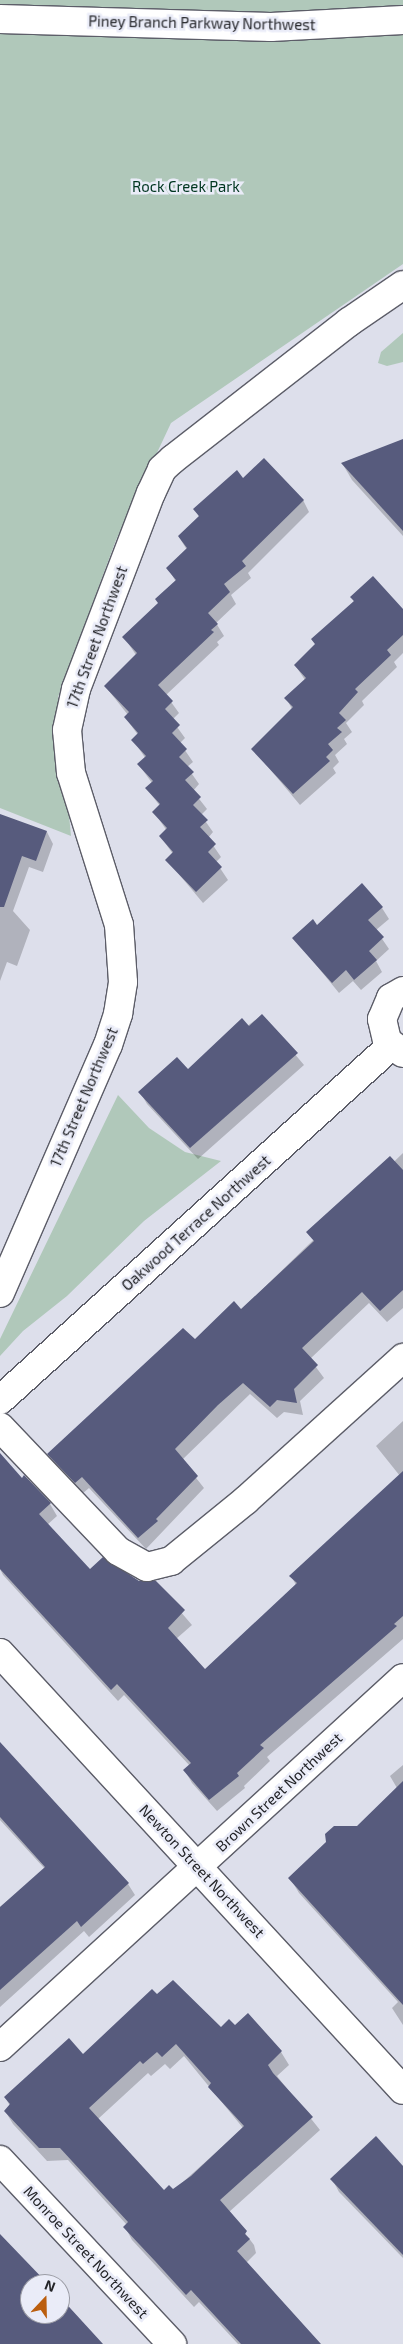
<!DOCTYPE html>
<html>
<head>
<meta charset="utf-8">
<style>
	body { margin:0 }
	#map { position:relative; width:403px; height:2344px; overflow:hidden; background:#dddfeb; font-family:"Exo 2",sans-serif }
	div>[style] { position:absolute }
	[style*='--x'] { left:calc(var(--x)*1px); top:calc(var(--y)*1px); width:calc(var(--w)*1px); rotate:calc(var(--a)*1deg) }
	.green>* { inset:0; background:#b0c8ba }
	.shadow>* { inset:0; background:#0003 }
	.building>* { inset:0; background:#575b7d }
	.roads { filter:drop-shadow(1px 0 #5c5d68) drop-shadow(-1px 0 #5c5d68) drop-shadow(0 1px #5c5d68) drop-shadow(0 -1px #5c5d68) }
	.minor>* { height:28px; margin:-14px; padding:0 14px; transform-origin:14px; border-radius:14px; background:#fff }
	.major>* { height:28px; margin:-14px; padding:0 14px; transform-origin:14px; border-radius:14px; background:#fff }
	span { translate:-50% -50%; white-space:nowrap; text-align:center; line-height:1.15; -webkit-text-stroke:5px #eaecf8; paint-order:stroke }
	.street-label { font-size:15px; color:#242529 }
	.park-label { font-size:15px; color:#003620 }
	.north { position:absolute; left:20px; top:2274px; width:50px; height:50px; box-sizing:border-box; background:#eaecf8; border:1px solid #9b9ca5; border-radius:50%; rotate:21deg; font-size:14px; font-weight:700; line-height:20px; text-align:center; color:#242529 }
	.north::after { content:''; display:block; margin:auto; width:18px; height:22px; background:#bb5e0f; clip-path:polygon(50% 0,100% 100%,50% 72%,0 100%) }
</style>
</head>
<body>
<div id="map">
	<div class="green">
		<div style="clip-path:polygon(0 0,403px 0,403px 264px,171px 423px,116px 540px,58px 697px,71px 836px,0 808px)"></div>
		<div style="clip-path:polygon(403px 333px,403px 362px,387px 366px,378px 363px,381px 352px)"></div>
		<div style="clip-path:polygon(118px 1095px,149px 1128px,185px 1152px,221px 1161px,144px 1221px,67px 1296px,23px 1331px,0 1356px,0 1339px)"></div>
	</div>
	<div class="shadow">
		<div style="clip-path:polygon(403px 440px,403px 536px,352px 480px,342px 463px)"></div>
		<div style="clip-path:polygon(243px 479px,303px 500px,309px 512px,248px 573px,251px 578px,231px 595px,236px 604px,216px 623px,224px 636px,217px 642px,219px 645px,166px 695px,179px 713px,172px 720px,185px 738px,180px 743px,193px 762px,187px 767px,199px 784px,193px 791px,207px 809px,201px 815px,213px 832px,208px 838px,221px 857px,216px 862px,228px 880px,203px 903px,167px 860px,173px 854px,160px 836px,167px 831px,154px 812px,160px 806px,147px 789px,152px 783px,139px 765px,146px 759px,133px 740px,138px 735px,125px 717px,128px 715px,105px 686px,136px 655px,124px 637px,159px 604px,176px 582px,168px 568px,187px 550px,179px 537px,199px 517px,195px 509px)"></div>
		<div style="clip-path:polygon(352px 598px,403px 611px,403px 653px,394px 662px,397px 667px,362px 701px,364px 705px,346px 723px,352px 732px,344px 739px,347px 744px,335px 755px,339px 762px,333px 768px,336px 773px,300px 805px,253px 749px,292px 709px,286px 698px,305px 680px,295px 665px,316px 645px,312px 640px,354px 602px)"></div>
		<div style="clip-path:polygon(0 816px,47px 832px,53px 844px,43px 872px,29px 867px,13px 911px,30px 930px,17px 966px,7px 962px,0 981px)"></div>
		<div style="clip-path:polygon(382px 908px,389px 919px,376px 930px,389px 949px,376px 961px,382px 972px,361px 990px,353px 981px,339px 993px,294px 938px,317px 927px)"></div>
		<div style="clip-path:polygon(262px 1015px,304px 1065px,198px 1159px,147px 1104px,140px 1092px,188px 1070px)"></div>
		<div style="clip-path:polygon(403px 1153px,403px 1308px,387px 1322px,369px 1303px,310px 1359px,324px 1378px,300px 1401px,303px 1415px,284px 1412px,277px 1418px,250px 1394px,182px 1460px,204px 1488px,146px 1549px,89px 1488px,82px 1494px,49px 1454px,195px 1341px,241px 1310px)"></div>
		<div style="clip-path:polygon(403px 1421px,403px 1639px,267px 1757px,270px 1761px,244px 1786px,245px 1788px,217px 1811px,192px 1783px,185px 1771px,190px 1766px,124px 1695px,118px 1701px,3px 1575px,0 1569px,0 1466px,21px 1480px,24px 1477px,50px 1504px,57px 1516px,47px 1525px,90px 1571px,139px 1582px,155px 1582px,192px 1625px,176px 1639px,205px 1671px,296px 1585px,291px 1576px,400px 1476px,376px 1446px)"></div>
		<div style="clip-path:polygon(0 1743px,128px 1884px,135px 1895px,89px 1937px,84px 1931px,0 2007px,0 1907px,45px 1869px,0 1820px)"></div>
		<div style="clip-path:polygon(403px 1765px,403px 2025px,392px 2008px,398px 2002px,299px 1893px,290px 1878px,327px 1842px,357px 1827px,397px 1788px,390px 1776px)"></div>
		<div style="clip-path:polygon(evenodd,157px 1995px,221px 2028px,235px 2027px,248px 2015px,281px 2052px,289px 2065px,277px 2076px,320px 2130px,229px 2212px,254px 2245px,256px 2253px,246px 2263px,320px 2344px,238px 2344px,199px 2302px,194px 2307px,132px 2240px,125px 2227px,127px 2225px,68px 2160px,47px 2161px,13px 2124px,5px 2111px,10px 2106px,5px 2097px,83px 2055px,157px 1995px,184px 2056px,243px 2128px,173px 2191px,164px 2191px,98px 2119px,148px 2073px,151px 2076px,165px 2064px,170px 2069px,184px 2056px)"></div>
		<div style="clip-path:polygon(403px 2167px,403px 2258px,339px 2192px,332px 2179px)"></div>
	</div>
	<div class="building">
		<div style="clip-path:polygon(403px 439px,403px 531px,341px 463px)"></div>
		<div style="clip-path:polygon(264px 458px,304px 500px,242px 561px,246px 566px,224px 584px,230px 592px,208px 613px,218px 624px,211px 630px,214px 632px,158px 685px,173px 701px,165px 709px,180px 725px,172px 733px,187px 749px,179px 757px,194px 772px,185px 780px,201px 797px,193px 805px,208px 820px,200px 827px,216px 844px,208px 852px,222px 867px,196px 892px,165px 860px,173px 852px,159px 836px,167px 828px,152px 812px,160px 804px,145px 788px,153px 781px,137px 764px,146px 756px,131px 740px,138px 733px,124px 717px,129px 712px,104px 686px,137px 653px,122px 637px,158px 603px,155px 599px,176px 580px,166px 568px,187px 548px,178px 536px,199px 516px,193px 509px,237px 470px,243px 478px)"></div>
		<div style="clip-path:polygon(373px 576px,403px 609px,403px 635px,387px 650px,391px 655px,355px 689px,358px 692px,339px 713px,346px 720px,337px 728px,342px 732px,328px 744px,333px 750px,326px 757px,330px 761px,293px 794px,251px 749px,293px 707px,284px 698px,306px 678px,294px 665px,315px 644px,311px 639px,354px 601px,350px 597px)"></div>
		<div style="clip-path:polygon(0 814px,47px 831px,36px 861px,22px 856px,4px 907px,0 907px)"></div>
		<div style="clip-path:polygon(362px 883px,383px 907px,368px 920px,384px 937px,369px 951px,377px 960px,354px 980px,346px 970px,332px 983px,292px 938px,313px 919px,317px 925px)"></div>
		<div style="clip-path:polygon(262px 1014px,298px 1053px,190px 1148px,138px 1092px,177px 1057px,188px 1069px,242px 1018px,249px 1026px)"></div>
		<div style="clip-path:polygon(390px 1156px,403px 1170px,403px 1290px,380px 1311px,362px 1292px,302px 1348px,318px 1365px,294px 1389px,297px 1403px,277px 1400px,270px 1407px,243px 1383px,218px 1405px,175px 1449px,198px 1476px,156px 1519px,158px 1521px,138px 1538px,82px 1477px,75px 1483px,47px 1454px,183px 1328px,195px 1339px,234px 1301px,241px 1309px,314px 1241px,306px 1232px)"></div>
		<div style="clip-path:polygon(0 1453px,22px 1478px,24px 1475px,51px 1503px,39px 1514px,90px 1569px,103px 1557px,139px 1581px,156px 1581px,185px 1610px,168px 1628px,205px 1669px,297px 1583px,289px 1576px,403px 1471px,403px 1616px,394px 1624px,397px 1626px,260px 1745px,264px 1748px,237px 1773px,239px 1776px,209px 1800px,183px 1770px,191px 1763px,117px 1684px,111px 1690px,0 1569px)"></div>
		<div style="clip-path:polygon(0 1742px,129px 1883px,81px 1927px,77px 1921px,0 1990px,0 1907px,45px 1867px,0 1817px)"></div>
		<div style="clip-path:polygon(403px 1781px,403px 2005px,288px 1878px,326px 1842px,325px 1834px,334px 1826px,357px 1826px)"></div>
		<div style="clip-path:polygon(evenodd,173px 1980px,221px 2027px,229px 2019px,235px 2025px,248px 2013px,282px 2051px,268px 2065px,273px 2073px,313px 2117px,220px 2200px,247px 2231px,245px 2234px,250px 2239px,237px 2251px,321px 2344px,241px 2344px,191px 2290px,186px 2295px,155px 2261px,123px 2227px,128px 2222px,60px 2148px,39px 2148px,4px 2111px,10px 2104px,4px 2097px,69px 2038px,83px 2054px,152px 1989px,157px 1994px,173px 1980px,176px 2044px,211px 2083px,208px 2087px,244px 2126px,191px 2176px,173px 2189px,169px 2185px,164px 2190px,89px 2108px,140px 2061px,143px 2064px,157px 2052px,162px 2057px,176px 2044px)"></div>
		<div style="clip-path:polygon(376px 2136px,403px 2166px,403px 2255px,330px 2179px)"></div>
		<div style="clip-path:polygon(0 2234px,48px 2284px,30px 2284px,30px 2314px,60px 2314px,60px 2297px,103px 2344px,0 2344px)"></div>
	</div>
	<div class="roads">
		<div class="minor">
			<div style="--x:403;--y:991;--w:14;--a:150"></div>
			<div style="--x:391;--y:998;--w:23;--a:113"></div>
			<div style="--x:382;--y:1019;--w:23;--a:77"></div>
			<div style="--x:387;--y:1041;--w:20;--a:37"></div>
			<div style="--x:0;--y:1293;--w:270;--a:-66.5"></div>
			<div style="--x:108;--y:1045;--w:33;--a:-72"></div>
			<div style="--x:118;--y:1014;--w:32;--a:-81"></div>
			<div style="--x:123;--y:982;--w:57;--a:-94"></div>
			<div style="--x:119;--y:925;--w:159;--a:-107.5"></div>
			<div style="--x:71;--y:773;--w:43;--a:-95.3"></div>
			<div style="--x:67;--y:730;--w:42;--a:-77.6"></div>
			<div style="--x:76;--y:689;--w:210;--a:-69.1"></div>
			<div style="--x:151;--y:493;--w:26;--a:-65"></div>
			<div style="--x:162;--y:469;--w:15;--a:-42"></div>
			<div style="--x:173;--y:459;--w:223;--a:-37.9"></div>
			<div style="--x:349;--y:322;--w:65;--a:-34.4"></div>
			<div style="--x:0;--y:1400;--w:527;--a:-42.16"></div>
			<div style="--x:0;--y:1427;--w:171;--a:46.4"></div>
			<div style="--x:118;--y:1551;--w:33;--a:29"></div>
			<div style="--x:147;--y:1567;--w:25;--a:-14"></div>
			<div style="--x:171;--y:1561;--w:97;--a:-39.1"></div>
			<div style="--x:246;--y:1500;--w:212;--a:-42.1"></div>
			<div style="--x:0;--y:1653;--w:594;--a:47.32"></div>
			<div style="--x:0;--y:2047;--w:546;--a:-42.48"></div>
			<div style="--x:0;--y:2160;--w:252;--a:46.9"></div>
		</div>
		<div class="major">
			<div style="--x:0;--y:19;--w:271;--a:1.7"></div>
			<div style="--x:271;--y:27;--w:132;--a:-3"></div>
		</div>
	</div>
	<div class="street-label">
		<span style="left:202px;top:23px;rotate:1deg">Piney Branch Parkway Northwest</span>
		<span style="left:97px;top:637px;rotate:-70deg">17th Street Northwest</span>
		<span style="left:84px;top:1097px;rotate:-67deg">17th Street Northwest</span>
		<span style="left:196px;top:1223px;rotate:-42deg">Oakwood Terrace Northwest</span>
		<span style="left:279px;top:1792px;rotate:-43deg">Brown Street Northwest</span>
		<span style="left:202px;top:1871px;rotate:47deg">Newton Street Northwest</span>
		<span style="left:86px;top:2252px;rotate:47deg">Monroe Street Northwest</span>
	</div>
	<div class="park-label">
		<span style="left:186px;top:187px">Rock Creek Park</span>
	</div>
	<div class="north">N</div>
</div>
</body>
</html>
